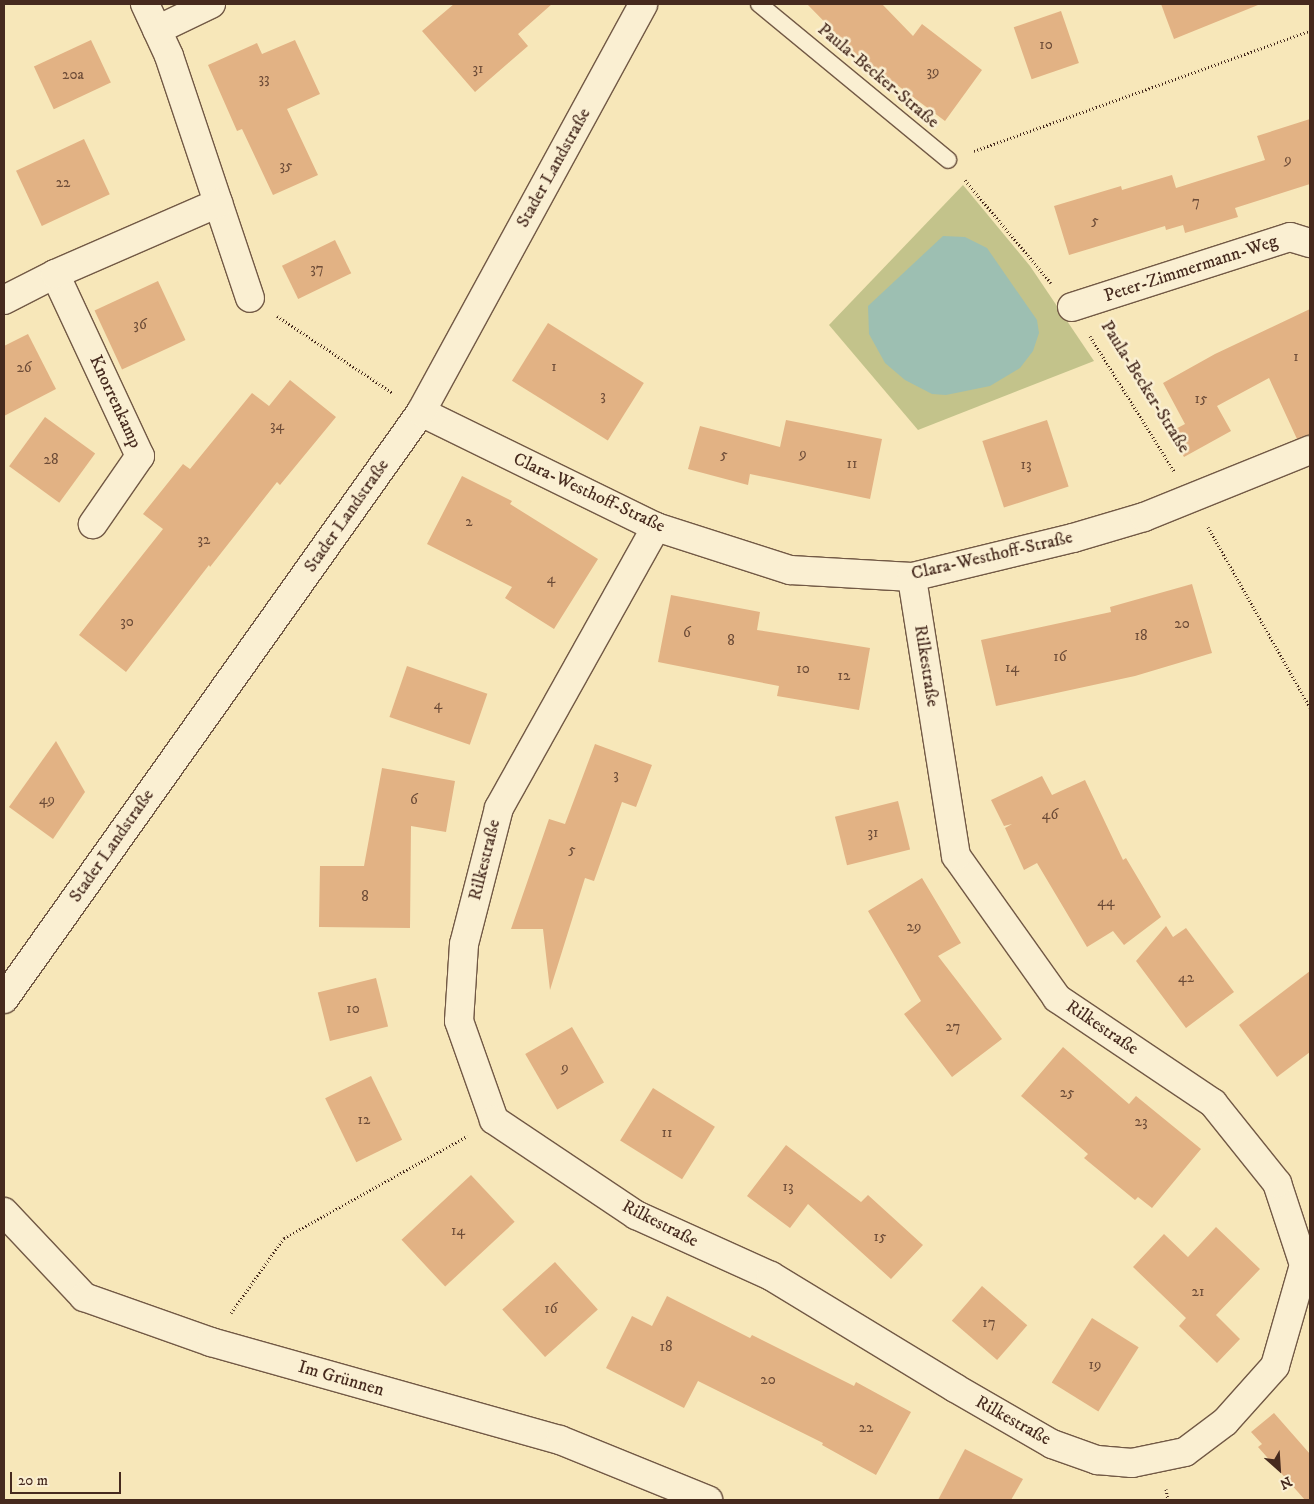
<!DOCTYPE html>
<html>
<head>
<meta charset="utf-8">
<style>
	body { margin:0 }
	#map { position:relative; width:1314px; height:1504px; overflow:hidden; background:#f7e7b9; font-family:"IM FELL DW Pica",serif }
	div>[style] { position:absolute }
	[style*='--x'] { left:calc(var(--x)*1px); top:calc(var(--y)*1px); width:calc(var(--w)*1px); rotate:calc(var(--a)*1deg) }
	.green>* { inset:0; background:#c3c38b }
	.water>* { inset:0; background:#9dbfb2 }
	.building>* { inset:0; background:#e2b284; transform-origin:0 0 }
	.path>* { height:3px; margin-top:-1.5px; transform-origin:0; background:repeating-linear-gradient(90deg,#462a1e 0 1px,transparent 0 3.5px) }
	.roads { filter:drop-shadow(1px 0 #725945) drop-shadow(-1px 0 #725945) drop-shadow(0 1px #725945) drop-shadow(0 -1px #725945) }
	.service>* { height:16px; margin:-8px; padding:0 8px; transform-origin:8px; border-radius:8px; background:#faefd2 }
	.minor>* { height:28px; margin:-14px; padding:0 14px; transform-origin:14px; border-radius:14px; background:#faefd2 }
	.tertiary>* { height:28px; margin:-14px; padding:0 14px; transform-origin:14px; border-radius:14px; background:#faefd2 }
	span { translate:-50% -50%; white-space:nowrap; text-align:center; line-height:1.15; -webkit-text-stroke:5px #faefd2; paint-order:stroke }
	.number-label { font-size:15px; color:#6d4c38 }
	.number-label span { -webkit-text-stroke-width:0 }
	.street-label { font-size:18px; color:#462a1e }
	.frame { position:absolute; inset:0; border:5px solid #462a1e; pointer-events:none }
	.north { position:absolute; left:1254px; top:1444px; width:50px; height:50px; -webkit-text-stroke:4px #faefd2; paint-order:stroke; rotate:154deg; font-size:14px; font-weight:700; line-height:20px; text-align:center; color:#462a1e }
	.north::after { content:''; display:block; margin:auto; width:18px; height:22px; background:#462a1e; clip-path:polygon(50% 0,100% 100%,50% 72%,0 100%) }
	.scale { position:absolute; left:10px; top:1472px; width:111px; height:22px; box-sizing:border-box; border:2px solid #462a1e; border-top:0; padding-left:6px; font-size:15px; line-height:18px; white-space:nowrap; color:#462a1e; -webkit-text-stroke:4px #faefd2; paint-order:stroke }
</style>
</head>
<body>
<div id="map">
	<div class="green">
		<div style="clip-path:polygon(963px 185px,1030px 266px,1094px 361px,918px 430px,829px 325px)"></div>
	</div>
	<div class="water">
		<div style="clip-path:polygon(943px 236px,965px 237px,987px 248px,1037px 320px,1039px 333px,1033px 351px,1020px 368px,990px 386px,946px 395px,932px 394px,905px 380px,885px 363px,869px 334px,868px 306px)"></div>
	</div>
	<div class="building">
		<div style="clip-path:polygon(454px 4px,552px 4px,518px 34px,528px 46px,475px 92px,422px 31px)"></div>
		<div style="clip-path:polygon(807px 4px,882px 4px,913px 36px,922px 24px,982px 70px,945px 121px,857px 55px)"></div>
		<div style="clip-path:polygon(1161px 4px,1258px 4px,1258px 5px,1174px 39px)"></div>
		<div style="left:1061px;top:11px;width:55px;height:50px;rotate:71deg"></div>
		<div style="left:91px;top:40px;width:47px;height:63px;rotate:65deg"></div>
		<div style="clip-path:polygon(295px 40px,320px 94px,287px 109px,318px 175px,273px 195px,242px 129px,237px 131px,208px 65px,257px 43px,262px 54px)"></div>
		<div style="clip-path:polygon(1310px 119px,1310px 184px,1235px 208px,1238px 217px,1185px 233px,1183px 225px,1166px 230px,1165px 226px,1069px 255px,1054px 206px,1121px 186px,1122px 190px,1172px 175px,1176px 188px,1265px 160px,1257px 136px)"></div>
		<div style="left:84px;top:139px;width:61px;height:75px;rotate:65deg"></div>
		<div style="left:335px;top:240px;width:37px;height:59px;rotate:64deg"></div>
		<div style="left:158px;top:281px;width:65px;height:70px;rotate:65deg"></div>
		<div style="clip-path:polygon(1310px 309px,1310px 435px,1297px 439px,1269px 378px,1217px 406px,1231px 431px,1184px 457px,1170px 432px,1185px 424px,1163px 383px,1215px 354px)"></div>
		<div style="left:548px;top:323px;width:113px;height:68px;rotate:32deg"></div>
		<div style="clip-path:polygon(28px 334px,56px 389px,4px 416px,4px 346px)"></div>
		<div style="clip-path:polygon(290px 380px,336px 417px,280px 485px,277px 482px,210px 567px,209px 565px,126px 672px,79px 635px,163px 529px,143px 514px,183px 464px,190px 469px,252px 393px,269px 406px)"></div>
		<div style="left:45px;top:417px;width:62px;height:61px;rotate:36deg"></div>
		<div style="clip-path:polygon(786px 420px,882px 439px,870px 499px,750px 474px,748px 485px,688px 469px,700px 426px,780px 447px)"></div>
		<div style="left:1047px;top:420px;width:70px;height:68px;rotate:72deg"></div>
		<div style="clip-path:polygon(462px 476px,512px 501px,510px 504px,598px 559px,554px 629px,505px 598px,512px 587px,427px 544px)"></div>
		<div style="clip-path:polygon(1192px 584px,1212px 653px,1135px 676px,996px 706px,981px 640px,1111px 612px,1110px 607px)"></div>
		<div style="clip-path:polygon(671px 595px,760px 612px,757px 630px,870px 648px,859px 710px,777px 696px,779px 686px,658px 662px)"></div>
		<div style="left:407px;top:666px;width:85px;height:54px;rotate:19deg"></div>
		<div style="clip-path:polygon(56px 741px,85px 792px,53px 839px,9px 807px)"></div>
		<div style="clip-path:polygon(595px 744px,652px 765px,636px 807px,622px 802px,594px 881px,585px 878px,550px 990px,543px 929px,511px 929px,549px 819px,565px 824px)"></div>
		<div style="clip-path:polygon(382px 768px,455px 781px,446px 832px,411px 826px,410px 928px,319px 927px,320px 866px,364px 866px)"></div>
		<div style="clip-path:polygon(1042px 776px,1052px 795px,1085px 780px,1123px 860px,1126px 858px,1161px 917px,1124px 945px,1113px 931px,1087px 947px,1037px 863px,1024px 870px,1005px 828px,1012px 824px,1004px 826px,991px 800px)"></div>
		<div style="left:898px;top:801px;width:50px;height:65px;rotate:76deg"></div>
		<div style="clip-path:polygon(922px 878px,961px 943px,938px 956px,1002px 1039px,952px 1077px,904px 1014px,921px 1001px,868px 911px)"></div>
		<div style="clip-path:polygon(1166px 926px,1173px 937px,1186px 928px,1234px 992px,1186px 1028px,1136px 961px)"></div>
		<div style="clip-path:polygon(1310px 971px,1310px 1052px,1277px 1077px,1239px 1025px)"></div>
		<div style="left:376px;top:978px;width:50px;height:60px;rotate:76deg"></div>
		<div style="left:572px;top:1027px;width:64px;height:54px;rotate:60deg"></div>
		<div style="clip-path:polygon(1063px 1047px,1129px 1104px,1136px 1096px,1201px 1149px,1152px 1208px,1138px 1197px,1135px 1200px,1084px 1158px,1088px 1154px,1021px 1096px)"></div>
		<div style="left:371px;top:1076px;width:71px;height:51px;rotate:64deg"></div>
		<div style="left:653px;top:1088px;width:73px;height:62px;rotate:32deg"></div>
		<div style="clip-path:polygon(786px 1145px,861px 1202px,868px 1195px,923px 1245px,891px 1279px,808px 1204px,790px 1228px,747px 1196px)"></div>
		<div style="left:471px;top:1175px;width:64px;height:95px;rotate:47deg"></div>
		<div style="clip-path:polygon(1216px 1227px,1260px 1269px,1216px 1315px,1240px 1339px,1217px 1363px,1179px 1326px,1186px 1318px,1133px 1267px,1164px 1234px,1188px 1257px)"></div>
		<div style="left:555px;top:1262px;width:64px;height:71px;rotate:48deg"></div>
		<div style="left:982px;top:1286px;width:60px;height:46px;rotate:41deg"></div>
		<div style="clip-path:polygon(667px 1296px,750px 1338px,752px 1335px,854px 1386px,856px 1382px,911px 1412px,876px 1475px,822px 1445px,823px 1443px,698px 1381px,684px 1408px,606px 1368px,632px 1316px,652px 1326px)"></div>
		<div style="left:1092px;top:1318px;width:55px;height:76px;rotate:32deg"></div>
		<div style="clip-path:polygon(1274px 1413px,1310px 1454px,1310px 1500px,1305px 1500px,1258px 1447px,1262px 1444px,1251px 1432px)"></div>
		<div style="clip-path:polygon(965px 1449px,1023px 1479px,1011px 1500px,938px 1500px)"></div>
	</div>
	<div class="path">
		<div style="--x:974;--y:151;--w:357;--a:-19.7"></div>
		<div style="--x:965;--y:180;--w:134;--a:50.1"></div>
		<div style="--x:277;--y:316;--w:139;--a:33.6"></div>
		<div style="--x:1090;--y:336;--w:159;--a:58.1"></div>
		<div style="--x:1208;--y:527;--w:207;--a:60.5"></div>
		<div style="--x:231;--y:1313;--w:92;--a:-54.8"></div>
		<div style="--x:284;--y:1238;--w:210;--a:-29.1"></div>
		<div style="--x:1166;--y:1489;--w:11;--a:80"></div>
	</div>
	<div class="roads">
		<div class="service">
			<div style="--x:759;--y:4;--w:245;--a:39.5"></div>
		</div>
		<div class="minor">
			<div style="--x:145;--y:4;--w:57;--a:65.2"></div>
			<div style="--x:169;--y:56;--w:255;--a:71.5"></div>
			<div style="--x:157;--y:30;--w:60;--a:-25.7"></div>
			<div style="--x:55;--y:274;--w:201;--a:65"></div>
			<div style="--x:140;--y:456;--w:83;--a:124.7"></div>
			<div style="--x:4;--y:300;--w:57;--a:-27"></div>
			<div style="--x:55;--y:274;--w:178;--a:-23.5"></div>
			<div style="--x:1072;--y:307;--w:229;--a:-17.8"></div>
			<div style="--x:1290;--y:237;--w:21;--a:17"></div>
			<div style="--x:421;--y:412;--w:262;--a:26.1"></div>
			<div style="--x:656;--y:527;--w:141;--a:17.8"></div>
			<div style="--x:790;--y:570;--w:122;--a:3.3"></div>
			<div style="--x:912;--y:577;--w:166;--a:-13.6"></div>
			<div style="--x:1073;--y:538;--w:74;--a:-16.5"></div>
			<div style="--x:1144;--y:517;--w:179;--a:-22"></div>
			<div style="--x:656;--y:527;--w:322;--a:119.2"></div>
			<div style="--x:499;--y:808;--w:140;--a:104.4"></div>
			<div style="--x:464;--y:944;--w:77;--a:93.7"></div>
			<div style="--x:459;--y:1021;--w:105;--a:70.5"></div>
			<div style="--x:494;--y:1120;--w:171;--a:33.8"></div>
			<div style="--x:636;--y:1215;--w:148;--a:24.3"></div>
			<div style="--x:771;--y:1276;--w:215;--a:31.3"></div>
			<div style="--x:955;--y:1388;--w:112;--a:30"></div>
			<div style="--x:1052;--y:1444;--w:48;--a:19.6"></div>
			<div style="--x:1097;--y:1460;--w:35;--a:5"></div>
			<div style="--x:1132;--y:1463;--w:54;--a:-11.7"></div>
			<div style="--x:1185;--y:1452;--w:50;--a:-36.9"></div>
			<div style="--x:1225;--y:1422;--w:75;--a:-48.2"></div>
			<div style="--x:1275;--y:1366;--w:105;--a:-74"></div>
			<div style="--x:1304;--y:1265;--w:86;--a:-108.2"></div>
			<div style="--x:1277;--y:1183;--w:102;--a:-128.7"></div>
			<div style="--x:1213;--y:1103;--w:188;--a:-146.1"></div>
			<div style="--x:1057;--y:998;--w:174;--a:-125.4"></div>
			<div style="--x:956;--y:856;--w:282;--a:-99"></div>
			<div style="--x:4;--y:1212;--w:117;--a:46.7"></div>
			<div style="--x:84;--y:1297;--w:135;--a:19.5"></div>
			<div style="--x:211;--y:1342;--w:362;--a:15.7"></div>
			<div style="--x:560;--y:1440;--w:160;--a:22.1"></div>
		</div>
		<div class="tertiary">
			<div style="--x:4;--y:999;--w:720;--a:-54.61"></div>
			<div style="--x:421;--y:412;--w:464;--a:-61.4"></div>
		</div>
	</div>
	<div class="number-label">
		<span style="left:1046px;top:45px">10</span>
		<span style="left:478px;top:69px">31</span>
		<span style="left:933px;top:72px">39</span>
		<span style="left:73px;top:75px">20a</span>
		<span style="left:264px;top:79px">33</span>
		<span style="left:1288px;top:160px">9</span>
		<span style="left:286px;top:166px">35</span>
		<span style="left:63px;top:183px">22</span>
		<span style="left:1196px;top:202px">7</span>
		<span style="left:1095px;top:221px">5</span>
		<span style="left:317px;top:269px">37</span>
		<span style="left:140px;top:325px">36</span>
		<span style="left:1296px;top:357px">1</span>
		<span style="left:554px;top:367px">1</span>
		<span style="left:24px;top:368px">26</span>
		<span style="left:603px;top:396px">3</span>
		<span style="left:1201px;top:399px">15</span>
		<span style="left:277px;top:426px">34</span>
		<span style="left:803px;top:454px">9</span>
		<span style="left:724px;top:455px">5</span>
		<span style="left:51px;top:460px">28</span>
		<span style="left:852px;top:464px">11</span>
		<span style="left:1026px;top:465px">13</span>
		<span style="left:469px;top:522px">2</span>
		<span style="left:204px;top:540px">32</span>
		<span style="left:551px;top:579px">4</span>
		<span style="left:127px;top:622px">30</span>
		<span style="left:1182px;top:624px">20</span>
		<span style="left:687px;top:633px">6</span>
		<span style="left:1141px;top:636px">18</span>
		<span style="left:731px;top:641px">8</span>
		<span style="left:1060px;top:657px">16</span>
		<span style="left:1012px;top:668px">14</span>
		<span style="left:803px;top:669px">10</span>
		<span style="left:844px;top:676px">12</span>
		<span style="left:438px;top:705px">4</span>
		<span style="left:616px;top:775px">3</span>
		<span style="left:47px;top:800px">49</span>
		<span style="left:414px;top:800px">6</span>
		<span style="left:1050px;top:815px">46</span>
		<span style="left:873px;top:833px">31</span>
		<span style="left:572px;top:850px">5</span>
		<span style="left:365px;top:897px">8</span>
		<span style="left:1106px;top:902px">44</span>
		<span style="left:914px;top:927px">29</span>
		<span style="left:1186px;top:978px">42</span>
		<span style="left:353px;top:1009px">10</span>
		<span style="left:953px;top:1027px">27</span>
		<span style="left:565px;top:1068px">9</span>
		<span style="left:1067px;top:1093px">25</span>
		<span style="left:364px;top:1120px">12</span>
		<span style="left:1141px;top:1122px">23</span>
		<span style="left:667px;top:1133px">11</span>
		<span style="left:788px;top:1187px">13</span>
		<span style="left:458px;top:1231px">14</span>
		<span style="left:880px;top:1237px">15</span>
		<span style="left:1198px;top:1292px">21</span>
		<span style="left:551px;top:1309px">16</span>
		<span style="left:989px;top:1323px">17</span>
		<span style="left:666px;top:1347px">18</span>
		<span style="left:1095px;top:1365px">19</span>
		<span style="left:768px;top:1380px">20</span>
		<span style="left:866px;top:1428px">22</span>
	</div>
	<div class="street-label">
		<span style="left:878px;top:76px;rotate:40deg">Paula-Becker-Straße</span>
		<span style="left:554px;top:168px;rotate:-61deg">Stader Landstraße</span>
		<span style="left:1191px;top:269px;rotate:-18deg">Peter-Zimmermann-Weg</span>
		<span style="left:1145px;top:387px;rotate:58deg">Paula-Becker-Straße</span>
		<span style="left:115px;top:402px;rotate:65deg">Knorrenkamp</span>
		<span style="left:589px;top:493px;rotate:25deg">Clara-Westhoff-Straße</span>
		<span style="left:347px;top:516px;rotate:-55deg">Stader Landstraße</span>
		<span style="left:992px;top:556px;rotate:-13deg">Clara-Westhoff-Straße</span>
		<span style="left:926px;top:666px;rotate:81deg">Rilkestraße</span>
		<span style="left:112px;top:846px;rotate:-55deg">Stader Landstraße</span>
		<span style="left:485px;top:860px;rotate:-76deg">Rilkestraße</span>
		<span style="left:1102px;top:1028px;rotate:34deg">Rilkestraße</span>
		<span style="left:660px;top:1224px;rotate:27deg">Rilkestraße</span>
		<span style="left:341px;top:1379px;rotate:16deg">Im Grünnen</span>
		<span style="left:1013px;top:1421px;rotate:29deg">Rilkestraße</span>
	</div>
	<div class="frame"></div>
	<div class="north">N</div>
	<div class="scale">20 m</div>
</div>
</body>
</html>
